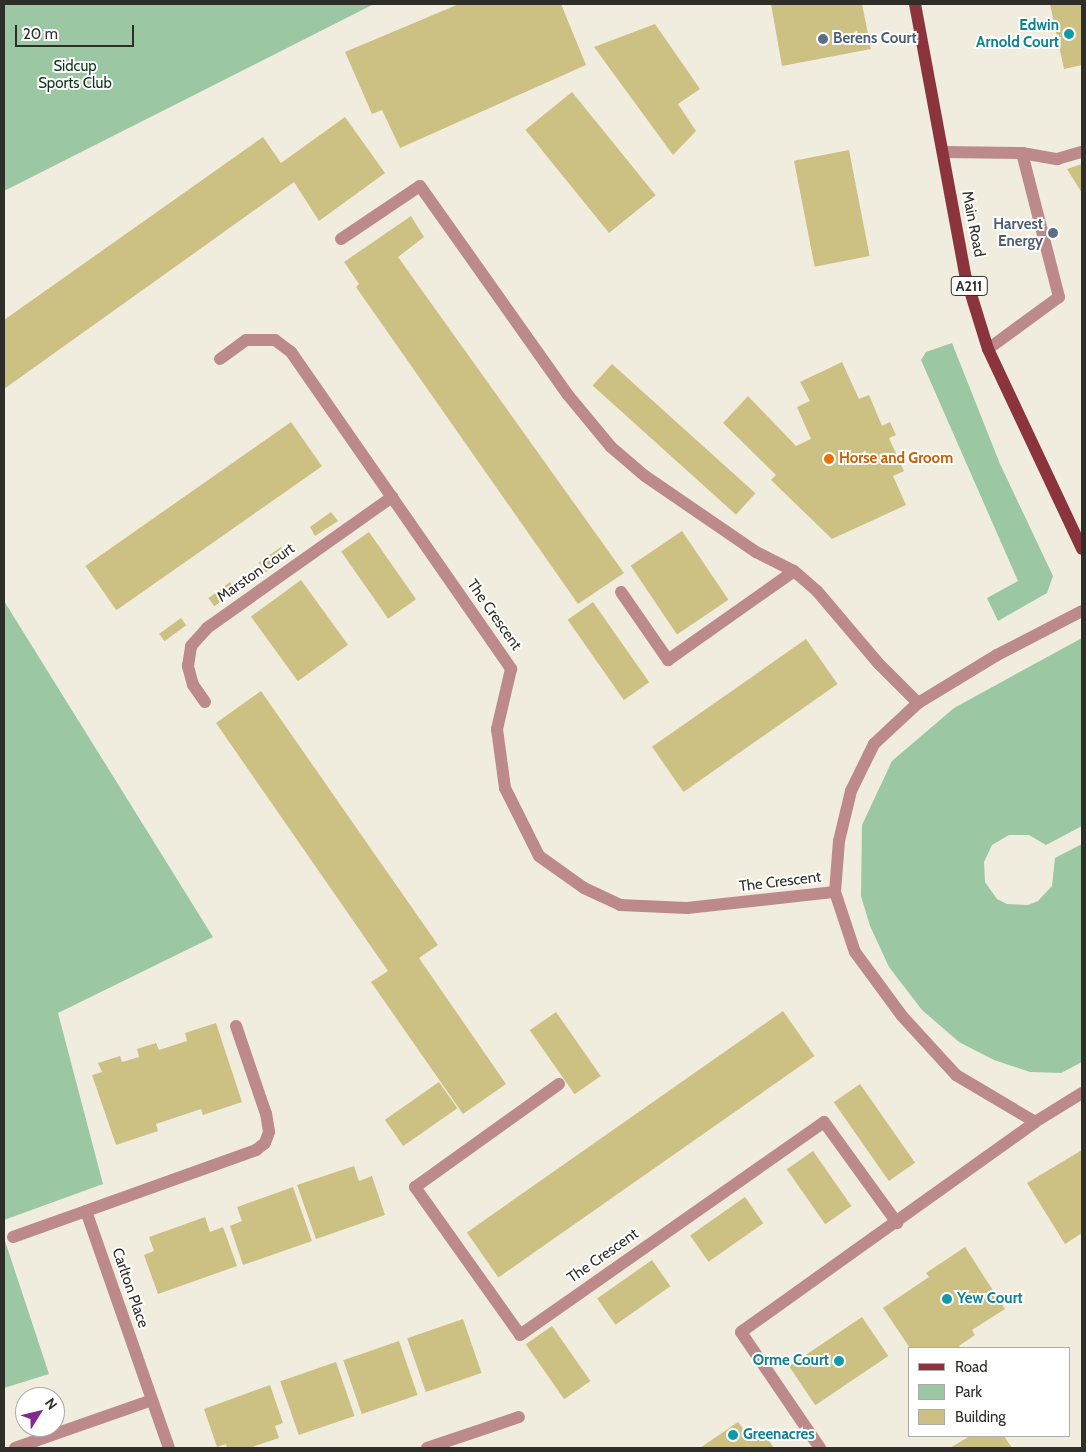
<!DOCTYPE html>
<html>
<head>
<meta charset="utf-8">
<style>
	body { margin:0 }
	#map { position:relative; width:1086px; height:1452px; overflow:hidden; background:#f0edde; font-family:Cabin,sans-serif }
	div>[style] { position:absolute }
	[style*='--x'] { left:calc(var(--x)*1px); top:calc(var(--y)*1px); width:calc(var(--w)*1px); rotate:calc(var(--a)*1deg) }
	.green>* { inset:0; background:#9bc7a3 }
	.building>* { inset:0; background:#cdc083; transform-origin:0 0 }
	.minor>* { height:12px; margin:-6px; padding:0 6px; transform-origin:6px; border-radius:6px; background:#bd8a8c }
	.major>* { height:12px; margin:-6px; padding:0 6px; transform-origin:6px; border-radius:6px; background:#8c343e }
	.dots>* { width:14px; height:14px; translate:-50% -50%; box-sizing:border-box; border:2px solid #fff; border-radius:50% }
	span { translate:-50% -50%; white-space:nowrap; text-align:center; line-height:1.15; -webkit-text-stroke:4px #fff; paint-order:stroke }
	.shield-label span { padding:1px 4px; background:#fff; border:1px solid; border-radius:4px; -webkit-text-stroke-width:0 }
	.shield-label { font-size:14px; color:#2e2d27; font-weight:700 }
	.culture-label { font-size:15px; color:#0d838f; font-weight:700 }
	.right { translate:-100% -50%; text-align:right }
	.left { translate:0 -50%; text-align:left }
	.service-label { font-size:15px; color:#4e5e75; font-weight:700 }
	.park-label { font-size:15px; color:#0c3418 }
	.street-label { font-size:15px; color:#2e2d27 }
	.food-label { font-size:15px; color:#c56008; font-weight:700 }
	.frame { position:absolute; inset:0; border:5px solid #2e2d27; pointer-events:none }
	.legend { position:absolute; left:908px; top:1347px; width:162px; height:90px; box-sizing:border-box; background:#fff; border:1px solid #ababa9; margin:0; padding:6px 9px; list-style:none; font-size:15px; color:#2e2d27 }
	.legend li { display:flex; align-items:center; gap:10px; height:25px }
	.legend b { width:25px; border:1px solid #ababa9 }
	.north { position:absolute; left:15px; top:1387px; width:50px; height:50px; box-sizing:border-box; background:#fff; border:1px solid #ababa9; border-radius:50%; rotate:54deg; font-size:14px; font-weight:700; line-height:20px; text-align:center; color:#2e2d27 }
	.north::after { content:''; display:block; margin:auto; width:18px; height:22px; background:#852691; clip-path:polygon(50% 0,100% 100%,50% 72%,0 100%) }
	.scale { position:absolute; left:15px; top:25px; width:119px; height:22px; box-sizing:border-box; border:2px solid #2e2d27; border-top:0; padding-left:6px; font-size:15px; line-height:18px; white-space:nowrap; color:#2e2d27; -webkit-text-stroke:4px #fff; paint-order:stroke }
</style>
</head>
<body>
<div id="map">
	<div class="green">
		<div style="clip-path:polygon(4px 4px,374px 4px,4px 191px)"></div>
		<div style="clip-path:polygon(952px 343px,1000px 464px,1053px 576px,1047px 593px,998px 621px,987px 598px,1018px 581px,921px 360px,926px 352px)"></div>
		<div style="clip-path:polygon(4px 601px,213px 937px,58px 1013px,103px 1184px,4px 1220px)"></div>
		<div style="clip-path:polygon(1082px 638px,1082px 826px,1046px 845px,1029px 835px,1009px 835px,992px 845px,984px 862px,985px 882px,997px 899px,1007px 904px,1028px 905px,1038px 901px,1052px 886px,1055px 858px,1082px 844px,1082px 1062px,1061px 1073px,1030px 1072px,994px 1060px,959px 1042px,922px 1010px,889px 967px,870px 926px,861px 896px,862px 825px,892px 761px,954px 708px)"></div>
		<div style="clip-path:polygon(4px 1238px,49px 1374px,4px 1388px)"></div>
	</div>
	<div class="building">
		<div style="clip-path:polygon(459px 4px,561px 4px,586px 65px,400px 148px,382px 110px,372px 114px,345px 52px)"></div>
		<div style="clip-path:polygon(771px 4px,862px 4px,871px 49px,782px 66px)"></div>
		<div style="clip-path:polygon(1050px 4px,1082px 4px,1082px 65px,1064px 69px)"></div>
		<div style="clip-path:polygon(655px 24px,700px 89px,678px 104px,696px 131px,673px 155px,594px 47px)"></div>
		<div style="left:572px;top:92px;width:133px;height:60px;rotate:51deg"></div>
		<div style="clip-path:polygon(345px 117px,385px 173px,319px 221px,294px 182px,4px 389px,4px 320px,263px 137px,281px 163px)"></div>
		<div style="left:849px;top:150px;width:108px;height:56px;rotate:79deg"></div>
		<div style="clip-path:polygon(1082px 164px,1082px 193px,1067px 169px)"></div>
		<div style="clip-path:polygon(411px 216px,424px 237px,398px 257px,624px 573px,578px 604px,356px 287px,359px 284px,344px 262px)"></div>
		<div style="clip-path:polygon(842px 362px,859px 399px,869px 395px,882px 426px,890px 422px,896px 435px,889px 438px,904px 471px,893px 476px,906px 505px,832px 539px,771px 480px,776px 475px,723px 423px,748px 396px,796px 446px,811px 439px,797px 407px,810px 401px,800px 382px)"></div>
		<div style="left:612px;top:364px;width:193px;height:29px;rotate:42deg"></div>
		<div style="left:291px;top:422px;width:54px;height:251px;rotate:55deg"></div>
		<div style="clip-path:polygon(331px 512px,338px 521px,315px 536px,310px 527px)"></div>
		<div style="left:682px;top:531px;width:83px;height:62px;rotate:56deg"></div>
		<div style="left:369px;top:532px;width:82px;height:34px;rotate:55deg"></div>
		<div style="left:281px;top:547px;width:12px;height:27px;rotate:55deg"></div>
		<div style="left:301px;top:580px;width:80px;height:62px;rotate:54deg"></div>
		<div style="left:230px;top:582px;width:10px;height:27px;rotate:53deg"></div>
		<div style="left:593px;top:602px;width:98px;height:31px;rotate:55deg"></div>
		<div style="left:181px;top:618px;width:9px;height:27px;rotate:54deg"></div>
		<div style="left:806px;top:639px;width:55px;height:188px;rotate:55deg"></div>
		<div style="clip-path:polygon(261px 691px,438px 945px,419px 958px,506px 1084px,463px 1114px,371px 982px,388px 971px,216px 723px)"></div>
		<div style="left:783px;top:1011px;width:55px;height:386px;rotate:55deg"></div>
		<div style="left:556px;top:1012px;width:78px;height:32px;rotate:55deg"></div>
		<div style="clip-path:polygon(216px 1023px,242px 1102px,203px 1115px,201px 1109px,156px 1124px,158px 1131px,116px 1145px,92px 1075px,102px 1072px,98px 1063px,120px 1056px,122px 1062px,139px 1057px,137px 1049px,156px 1043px,159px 1050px,187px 1041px,185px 1033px)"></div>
		<div style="left:439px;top:1082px;width:32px;height:66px;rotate:55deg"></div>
		<div style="left:860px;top:1084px;width:96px;height:32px;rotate:55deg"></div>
		<div style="clip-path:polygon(1082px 1150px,1082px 1233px,1065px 1244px,1027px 1183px)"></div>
		<div style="left:813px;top:1151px;width:67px;height:32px;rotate:55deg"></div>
		<div style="clip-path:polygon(354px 1166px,359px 1181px,372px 1176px,385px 1215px,316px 1239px,297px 1185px)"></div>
		<div style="clip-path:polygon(293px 1187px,312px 1241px,243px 1265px,230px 1226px,242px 1221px,237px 1207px)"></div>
		<div style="left:745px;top:1197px;width:32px;height:67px;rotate:55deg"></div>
		<div style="clip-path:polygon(205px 1217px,210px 1232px,223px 1227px,237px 1266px,158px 1294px,144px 1255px,154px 1251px,149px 1237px)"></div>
		<div style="clip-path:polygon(965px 1247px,1005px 1309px,972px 1330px,975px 1335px,959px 1346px,961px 1348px,910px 1348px,883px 1308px,929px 1277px,926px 1273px)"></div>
		<div style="left:652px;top:1260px;width:32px;height:67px;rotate:55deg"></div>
		<div style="left:862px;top:1317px;width:47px;height:88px;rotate:56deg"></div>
		<div style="left:463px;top:1319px;width:57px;height:59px;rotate:71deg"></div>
		<div style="left:552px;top:1326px;width:67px;height:32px;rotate:55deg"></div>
		<div style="left:399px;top:1341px;width:57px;height:59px;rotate:71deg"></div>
		<div style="left:336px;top:1362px;width:57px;height:59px;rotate:71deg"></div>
		<div style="clip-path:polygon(270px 1385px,283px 1423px,275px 1426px,279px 1438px,249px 1448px,227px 1448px,226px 1444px,217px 1447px,204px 1409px)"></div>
		<div style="clip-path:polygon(738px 1422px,751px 1439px,762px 1431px,774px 1448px,700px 1448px)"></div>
		<div style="clip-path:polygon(970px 1436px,1004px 1436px,1012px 1448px,950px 1448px)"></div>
	</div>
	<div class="minor">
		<div style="--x:943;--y:152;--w:79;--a:0.7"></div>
		<div style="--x:1022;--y:153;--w:149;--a:75.6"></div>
		<div style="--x:1059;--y:297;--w:88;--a:143.8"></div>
		<div style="--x:1022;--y:153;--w:36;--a:10"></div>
		<div style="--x:1057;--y:159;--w:26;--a:-16"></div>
		<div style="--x:341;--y:239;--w:95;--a:-33.9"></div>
		<div style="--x:420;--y:186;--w:256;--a:54.7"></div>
		<div style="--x:568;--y:395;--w:67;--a:50.4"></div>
		<div style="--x:611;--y:447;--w:45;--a:40.5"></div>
		<div style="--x:645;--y:476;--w:135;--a:34.4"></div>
		<div style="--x:756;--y:552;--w:42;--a:26.6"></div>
		<div style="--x:794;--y:571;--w:30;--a:41"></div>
		<div style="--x:817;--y:591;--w:94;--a:49.7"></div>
		<div style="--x:878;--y:663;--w:57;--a:45"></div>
		<div style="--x:220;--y:359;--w:32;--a:-36"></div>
		<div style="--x:246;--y:340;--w:29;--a:0"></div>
		<div style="--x:275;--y:340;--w:20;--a:37"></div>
		<div style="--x:291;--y:352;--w:386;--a:55.2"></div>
		<div style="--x:511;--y:669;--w:62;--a:103.1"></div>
		<div style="--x:497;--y:729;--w:60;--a:82.3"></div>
		<div style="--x:505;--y:788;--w:76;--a:63.4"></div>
		<div style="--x:539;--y:856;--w:55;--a:35.4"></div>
		<div style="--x:584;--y:888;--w:40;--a:25"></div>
		<div style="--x:620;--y:905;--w:67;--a:2.6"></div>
		<div style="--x:687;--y:908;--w:149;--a:-6.2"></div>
		<div style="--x:621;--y:592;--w:83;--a:55.3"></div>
		<div style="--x:668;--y:660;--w:154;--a:-35.2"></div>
		<div style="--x:1082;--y:611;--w:96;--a:152.6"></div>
		<div style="--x:997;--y:655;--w:92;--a:148.7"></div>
		<div style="--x:918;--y:703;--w:60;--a:137"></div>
		<div style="--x:874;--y:744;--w:52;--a:116.1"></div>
		<div style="--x:851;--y:791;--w:51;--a:103.5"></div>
		<div style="--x:839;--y:841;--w:51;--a:94.5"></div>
		<div style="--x:835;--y:892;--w:63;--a:71.6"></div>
		<div style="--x:855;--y:952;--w:79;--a:53.7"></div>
		<div style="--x:902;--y:1016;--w:80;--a:47.5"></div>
		<div style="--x:956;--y:1075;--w:92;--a:30.7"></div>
		<div style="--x:1035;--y:1122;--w:55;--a:-31.7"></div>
		<div style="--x:205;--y:702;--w:21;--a:-125"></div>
		<div style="--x:193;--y:685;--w:20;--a:-105"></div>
		<div style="--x:188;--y:666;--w:20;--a:-81"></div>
		<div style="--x:191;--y:646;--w:24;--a:-48"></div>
		<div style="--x:207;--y:628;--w:227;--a:-35.3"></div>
		<div style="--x:559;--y:1084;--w:177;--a:144.4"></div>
		<div style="--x:415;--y:1187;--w:181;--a:54.6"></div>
		<div style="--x:520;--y:1335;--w:371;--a:-35"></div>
		<div style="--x:824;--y:1122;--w:125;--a:54.1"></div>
		<div style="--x:86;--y:1211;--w:181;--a:-19.7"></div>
		<div style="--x:256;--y:1150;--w:11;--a:-38"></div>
		<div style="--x:265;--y:1143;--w:12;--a:-70"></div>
		<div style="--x:269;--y:1132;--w:18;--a:-99"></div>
		<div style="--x:266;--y:1114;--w:93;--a:-108.8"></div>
		<div style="--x:13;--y:1237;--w:77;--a:-19.6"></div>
		<div style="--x:86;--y:1211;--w:251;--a:70.7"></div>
		<div style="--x:15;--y:1448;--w:145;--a:-19.3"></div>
		<div style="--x:427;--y:1448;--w:97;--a:-18.6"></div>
		<div style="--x:820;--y:1448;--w:140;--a:-124.3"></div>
		<div style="--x:741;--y:1332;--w:361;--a:-35.5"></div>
	</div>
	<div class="major">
		<div style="--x:915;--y:4;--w:279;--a:79.5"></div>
		<div style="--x:966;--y:278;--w:74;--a:72.8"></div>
		<div style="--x:988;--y:349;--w:221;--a:64.8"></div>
	</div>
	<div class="dots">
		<div style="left:1069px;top:34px;background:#0f9aa8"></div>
		<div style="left:823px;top:39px;background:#5c6f8a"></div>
		<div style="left:1053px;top:233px;background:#5c6f8a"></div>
		<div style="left:829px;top:459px;background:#e8710a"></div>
		<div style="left:947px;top:1299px;background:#0f9aa8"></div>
		<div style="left:839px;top:1361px;background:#0f9aa8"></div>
		<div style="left:733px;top:1435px;background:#0f9aa8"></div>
	</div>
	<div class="shield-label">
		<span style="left:969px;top:286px">A211</span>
	</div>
	<div class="culture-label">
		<span class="right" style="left:1059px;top:34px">Edwin<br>Arnold Court</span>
		<span class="left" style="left:957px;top:1299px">Yew Court</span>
		<span class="right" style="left:829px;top:1361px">Orme Court</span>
		<span class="left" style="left:743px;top:1435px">Greenacres</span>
	</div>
	<div class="service-label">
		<span class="left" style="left:833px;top:39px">Berens Court</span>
		<span class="right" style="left:1043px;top:233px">Harvest<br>Energy</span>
	</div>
	<div class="park-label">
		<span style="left:75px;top:75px">Sidcup<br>Sports Club</span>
	</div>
	<div class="street-label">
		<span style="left:973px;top:224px;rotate:79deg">Main Road</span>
		<span style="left:256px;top:573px;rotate:-35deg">Marston Court</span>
		<span style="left:494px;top:615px;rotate:55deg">The Crescent</span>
		<span style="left:780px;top:882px;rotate:-7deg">The Crescent</span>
		<span style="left:603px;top:1256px;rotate:-35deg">The Crescent</span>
		<span style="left:130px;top:1288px;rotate:71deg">Carlton Place</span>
	</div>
	<div class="food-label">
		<span class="left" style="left:839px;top:459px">Horse and Groom</span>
	</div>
	<div class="frame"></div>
	<ul class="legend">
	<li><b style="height:6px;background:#8c343e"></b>Road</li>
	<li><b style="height:14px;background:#9bc7a3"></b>Park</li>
	<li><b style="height:14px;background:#cdc083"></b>Building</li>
	</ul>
	<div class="north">N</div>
	<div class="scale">20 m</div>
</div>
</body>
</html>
